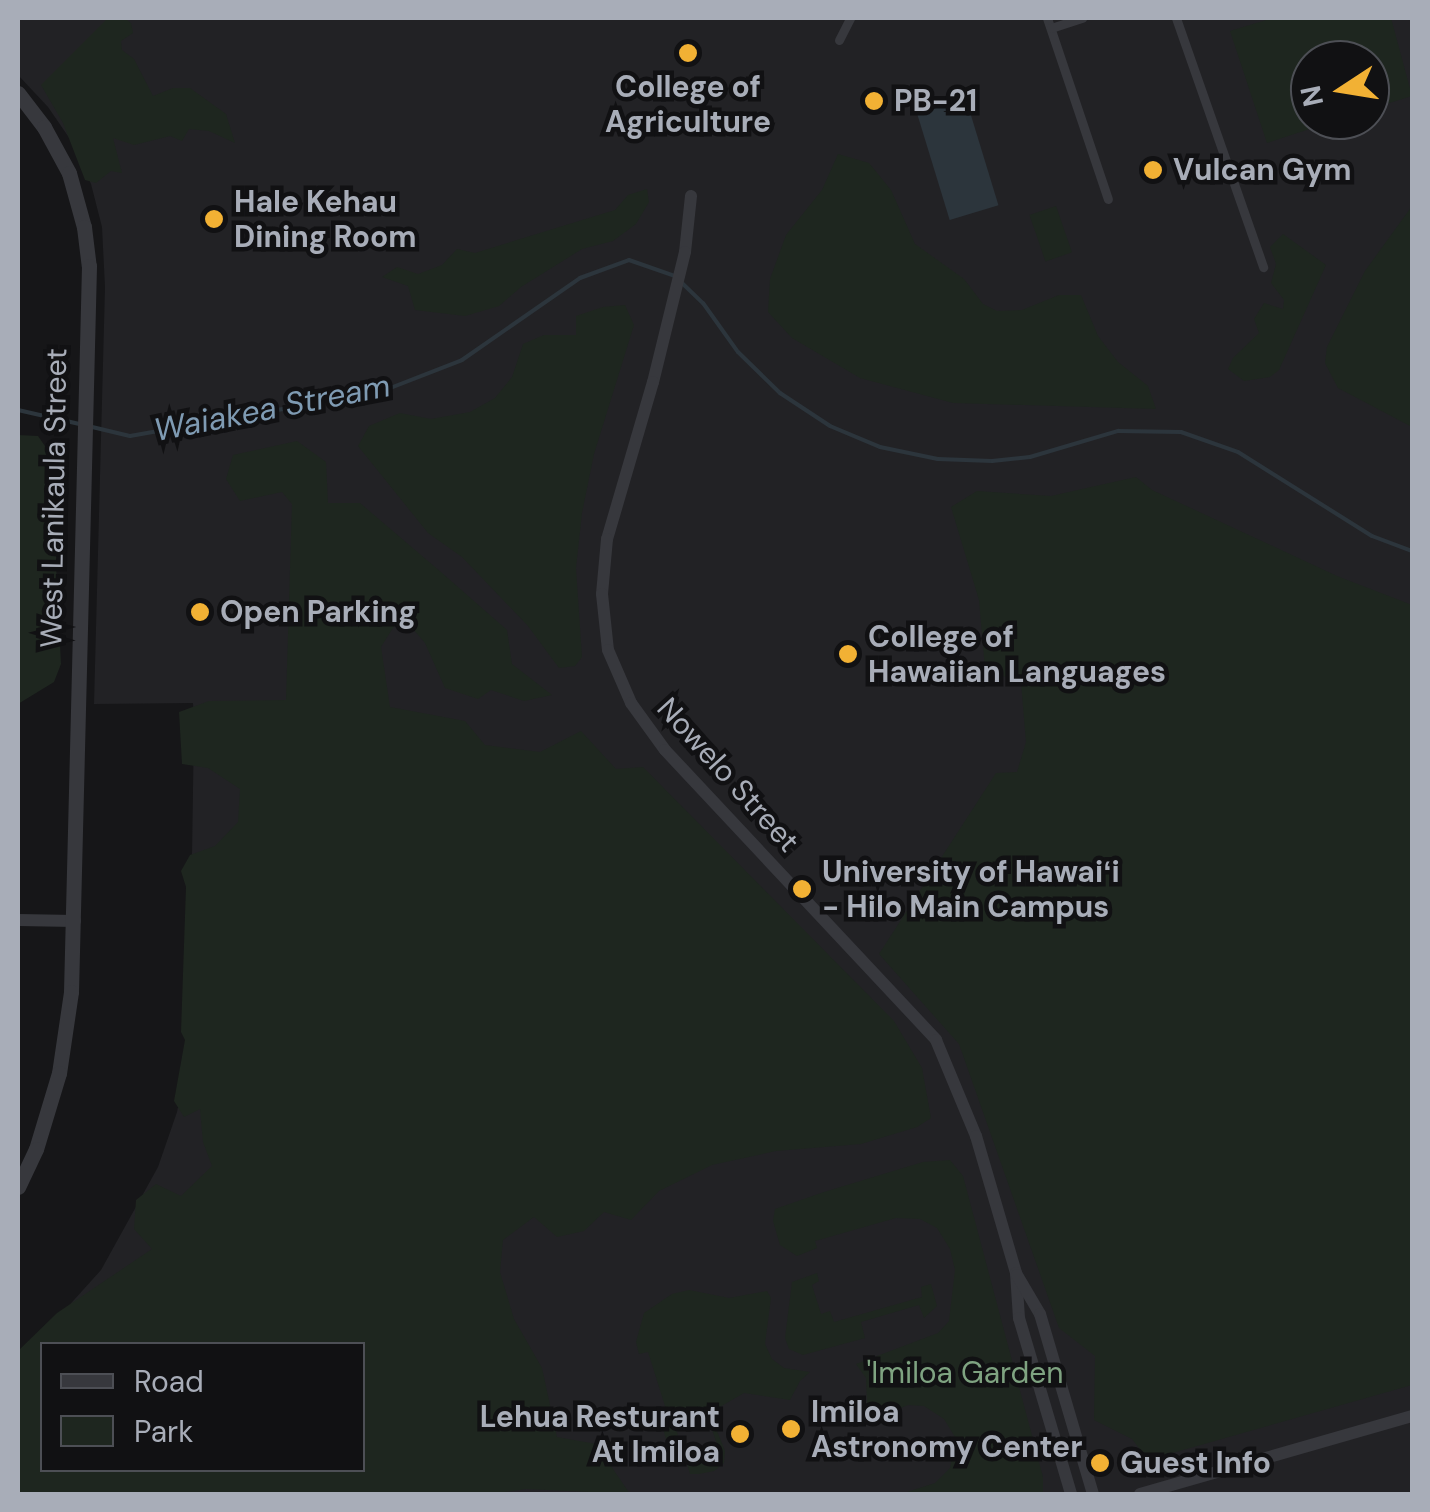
<!DOCTYPE html>
<html>
<head>
<meta charset="utf-8">
<style>
	body { margin:0 }
	#map { position:relative; width:1430px; height:1512px; overflow:hidden; background:#161618; font-family:"DM Sans",sans-serif }
	div>[style] { position:absolute }
	[style*='--x'] { left:calc(var(--x)*1px); top:calc(var(--y)*1px); width:calc(var(--w)*1px); rotate:calc(var(--a)*1deg) }
	.built>* { inset:0; background:#222225 }
	.green>* { inset:0; background:#1e261f; transform-origin:0 0 }
	.water>* { inset:0; background:#2c353c; transform-origin:0 0 }
	.stream>* { height:4px; margin:-2px; padding:0 2px; transform-origin:2px; border-radius:2px; background:#2c353c }
	.pedestrian>* { height:9px; margin:-4.5px; padding:0 4.5px; transform-origin:4.5px; border-radius:4.5px; background:#37383d }
	.minor>* { height:12px; margin:-6px; padding:0 6px; transform-origin:6px; border-radius:6px; background:#37383d }
	.tertiary>* { height:15px; margin:-7.5px; padding:0 7.5px; transform-origin:7.5px; border-radius:7.5px; background:#37383d }
	.dots>* { width:28px; height:28px; translate:-50% -50%; box-sizing:border-box; border:5px solid #111113; border-radius:50% }
	span { translate:-50% -50%; white-space:nowrap; text-align:center; line-height:1.15; -webkit-text-stroke:9px #111113; paint-order:stroke }
	.poi-label { font-size:30px; color:#a8adb8; font-weight:700 }
	.left { translate:0 -50%; text-align:left }
	.right { translate:-100% -50%; text-align:right }
	.street-label { font-size:30px; color:#a8adb8 }
	.park-label { font-size:30px; color:#7fa381 }
	.water-label { font-size:32px; color:#7f9bb3; font-style:italic }
	.frame { position:absolute; inset:0; border:20px solid #a8adb8; pointer-events:none }
	.legend { position:absolute; left:40px; top:1342px; width:325px; height:130px; box-sizing:border-box; background:#111113; border:2px solid #4d4f55; margin:0; padding:12px 18px; list-style:none; font-size:30px; color:#a8adb8 }
	.legend li { display:flex; align-items:center; gap:20px; height:50px }
	.legend b { width:50px; border:2px solid #4d4f55 }
	.north { position:absolute; left:1290px; top:40px; width:100px; height:100px; box-sizing:border-box; background:#111113; border:2px solid #4d4f55; border-radius:50%; rotate:258deg; font-size:28px; font-weight:700; line-height:40px; text-align:center; color:#a8adb8 }
	.north::after { content:''; display:block; margin:auto; width:35px; height:45px; background:#f2b134; clip-path:polygon(50% 0,100% 100%,50% 72%,0 100%) }
</style>
</head>
<body>
<div id="map">
	<div class="built">
		<div style="clip-path:polygon(evenodd,18px 18px,1412px 18px,1412px 1494px,18px 1494px,18px 1362px,101px 1270px,158px 1167px,177px 1112px,189px 1054px,194px 723px,193px 703px,94px 704px,105px 287px,102px 227px,91px 184px,72px 142px,48px 107px,18px 75px,18px 18px,1310px 60px,1370px 60px,1370px 120px,1310px 120px,1310px 60px,18px 18px,42px 1344px,362px 1344px,362px 1470px,42px 1470px,42px 1344px)"></div>
	</div>
	<div class="green">
		<div style="clip-path:polygon(108px 18px,124px 18px,131px 23px,133px 33px,121px 41px,122px 50px,134px 59px,153px 96px,173px 88px,190px 88px,226px 114px,235px 143px,209px 131px,189px 129px,182px 141px,170px 136px,134px 145px,113px 138px,122px 173px,111px 171px,96px 183px,85px 180px,63px 123px,41px 85px)"></div>
		<div style="clip-path:polygon(1273px 18px,1391px 18px,1412px 96px,1370px 109px,1370px 60px,1310px 60px,1310px 120px,1337px 120px,1267px 143px,1230px 31px)"></div>
		<div style="clip-path:polygon(838px 154px,869px 163px,891px 190px,915px 244px,964px 279px,983px 304px,997px 311px,1022px 310px,1059px 295px,1081px 295px,1098px 336px,1118px 362px,1148px 386px,1156px 409px,953px 403px,860px 378px,792px 338px,768px 312px,770px 279px,786px 235px,822px 190px)"></div>
		<div style="clip-path:polygon(647px 189px,649px 202px,636px 224px,613px 241px,582px 249px,521px 287px,499px 306px,465px 316px,415px 310px,408px 286px,382px 277px,397px 267px,418px 274px,442px 265px,457px 249px,475px 253px,615px 210px,628px 195px)"></div>
		<div style="left:1056px;top:206px;width:49px;height:28px;rotate:71deg"></div>
		<div style="clip-path:polygon(1412px 206px,1412px 427px,1338px 388px,1325px 363px,1327px 347px,1365px 271px)"></div>
		<div style="clip-path:polygon(1283px 234px,1326px 265px,1279px 370px,1270px 377px,1244px 381px,1228px 369px,1233px 358px,1259px 333px,1254px 319px,1264px 303px,1283px 309px,1284px 300px,1271px 283px,1276px 264px,1270px 247px)"></div>
		<div style="clip-path:polygon(625px 305px,634px 325px,594px 454px,582px 513px,576px 568px,582px 657px,575px 666px,559px 668px,528px 626px,462px 557px,428px 533px,358px 446px,369px 426px,400px 413px,431px 419px,470px 412px,495px 398px,512px 377px,523px 344px,544px 335px,576px 335px,576px 316px,603px 307px)"></div>
		<div style="clip-path:polygon(18px 435px,38px 436px,60px 468px,60px 545px,56px 563px,61px 664px,54px 682px,18px 704px)"></div>
		<div style="clip-path:polygon(evenodd,297px 441px,326px 462px,328px 503px,360px 503px,442px 573px,507px 630px,512px 664px,552px 695px,524px 701px,491px 690px,478px 699px,445px 688px,425px 643px,401px 615px,381px 647px,390px 707px,465px 721px,485px 745px,540px 752px,581px 731px,616px 769px,643px 767px,894px 1021px,922px 1068px,931px 1118px,917px 1127px,861px 1144px,776px 1151px,712px 1165px,659px 1191px,631px 1220px,604px 1212px,584px 1231px,557px 1237px,534px 1217px,503px 1240px,500px 1272px,514px 1319px,542px 1368px,557px 1437px,596px 1444px,630px 1494px,526px 1489px,492px 1494px,18px 1494px,18px 1351px,57px 1313px,152px 1249px,134px 1229px,136px 1200px,156px 1184px,181px 1196px,212px 1166px,203px 1142px,200px 1109px,184px 1117px,174px 1101px,185px 1040px,181px 1032px,186px 887px,181px 871px,190px 855px,215px 846px,238px 822px,240px 789px,208px 768px,182px 764px,179px 712px,209px 701px,286px 700px,292px 504px,282px 492px,240px 501px,226px 479px,233px 455px,297px 441px,42px 1344px,362px 1344px,362px 1470px,42px 1470px,42px 1344px)"></div>
		<div style="clip-path:polygon(1136px 477px,1152px 490px,1337px 576px,1412px 605px,1412px 1385px,1148px 1460px,1132px 1439px,1094px 1420px,1095px 1356px,1059px 1328px,959px 1044px,879px 954px,996px 773px,1017px 772px,1026px 742px,1021px 683px,985px 669px,979px 600px,951px 507px,977px 491px,1051px 496px)"></div>
		<div style="clip-path:polygon(950px 1160px,963px 1176px,1043px 1477px,1043px 1494px,901px 1494px,935px 1483px,950px 1468px,955px 1437px,944px 1419px,924px 1406px,908px 1405px,882px 1416px,867px 1403px,866px 1378px,856px 1364px,938px 1333px,949px 1321px,955px 1270px,950px 1249px,937px 1228px,920px 1219px,896px 1218px,815px 1241px,817px 1248px,797px 1256px,780px 1245px,773px 1221px,775px 1209px,824px 1192px,923px 1162px)"></div>
		<div style="clip-path:polygon(817px 1273px,819px 1281px,812px 1285px,821px 1314px,830px 1311px,834px 1322px,922px 1297px,921px 1287px,931px 1284px,937px 1306px,924px 1318px,919px 1305px,861px 1322px,865px 1338px,803px 1355px,789px 1349px,785px 1338px,792px 1282px)"></div>
		<div style="clip-path:polygon(689px 1290px,729px 1298px,767px 1291px,771px 1298px,765px 1344px,772px 1359px,784px 1368px,810px 1372px,800px 1381px,790px 1400px,744px 1393px,718px 1408px,715px 1426px,725px 1451px,724px 1463px,714px 1471px,699px 1474px,690px 1474px,686px 1460px,719px 1450px,707px 1415px,675px 1425px,678px 1435px,666px 1439px,663px 1429px,671px 1425px,648px 1352px,639px 1354px,636px 1342px,644px 1313px,672px 1294px)"></div>
	</div>
	<div class="water">
		<div style="left:966px;top:99px;width:111px;height:51px;rotate:73deg"></div>
	</div>
	<div class="stream">
		<div style="--x:682;--y:283;--w:29;--a:44"></div>
		<div style="--x:703;--y:303;--w:60;--a:54.5"></div>
		<div style="--x:738;--y:352;--w:59;--a:44.3"></div>
		<div style="--x:780;--y:393;--w:60;--a:33.4"></div>
		<div style="--x:830;--y:426;--w:54;--a:22.8"></div>
		<div style="--x:880;--y:447;--w:59;--a:11.7"></div>
		<div style="--x:938;--y:459;--w:54;--a:2.1"></div>
		<div style="--x:992;--y:461;--w:38;--a:-6"></div>
		<div style="--x:1030;--y:457;--w:92;--a:-16.5"></div>
		<div style="--x:1118;--y:431;--w:63;--a:0.9"></div>
		<div style="--x:1181;--y:432;--w:60;--a:19.3"></div>
		<div style="--x:1238;--y:452;--w:158;--a:32.1"></div>
		<div style="--x:1372;--y:536;--w:43;--a:20.6"></div>
		<div style="--x:18;--y:410;--w:63;--a:12.9"></div>
		<div style="--x:88;--y:426;--w:43;--a:13.4"></div>
		<div style="--x:130;--y:436;--w:254;--a:-10"></div>
		<div style="--x:380;--y:392;--w:88;--a:-21.3"></div>
		<div style="--x:462;--y:360;--w:144;--a:-34.8"></div>
		<div style="--x:580;--y:278;--w:52;--a:-20.2"></div>
		<div style="--x:629;--y:260;--w:49;--a:19.2"></div>
	</div>
	<div class="pedestrian">
		<div style="--x:1047;--y:18;--w:191;--a:71.4"></div>
		<div style="--x:1176;--y:18;--w:264;--a:70.7"></div>
		<div style="--x:1051;--y:28;--w:33;--a:-18"></div>
		<div style="--x:839;--y:40;--w:25;--a:-63"></div>
	</div>
	<div class="minor">
		<div style="--x:691;--y:196;--w:56;--a:96.1"></div>
		<div style="--x:685;--y:252;--w:134;--a:103.8"></div>
		<div style="--x:653;--y:382;--w:164;--a:106.3"></div>
		<div style="--x:607;--y:539;--w:55;--a:95.2"></div>
		<div style="--x:602;--y:594;--w:56;--a:83.9"></div>
		<div style="--x:608;--y:650;--w:58;--a:66.5"></div>
		<div style="--x:631;--y:703;--w:58;--a:54.1"></div>
		<div style="--x:665;--y:750;--w:397;--a:46.9"></div>
		<div style="--x:936;--y:1040;--w:104;--a:67.4"></div>
		<div style="--x:976;--y:1136;--w:143;--a:73.7"></div>
		<div style="--x:1016;--y:1273;--w:45;--a:86.2"></div>
		<div style="--x:1019;--y:1318;--w:184;--a:73.5"></div>
		<div style="--x:18;--y:920;--w:57;--a:1"></div>
		<div style="--x:1017;--y:1275;--w:45;--a:59.5"></div>
		<div style="--x:1040;--y:1314;--w:188;--a:73.6"></div>
		<div style="--x:1140;--y:1494;--w:283;--a:-16"></div>
	</div>
	<div class="tertiary">
		<div style="--x:18;--y:93;--w:43;--a:52.6"></div>
		<div style="--x:44;--y:127;--w:52;--a:61.5"></div>
		<div style="--x:69;--y:173;--w:56;--a:74.5"></div>
		<div style="--x:84;--y:227;--w:39;--a:83"></div>
		<div style="--x:89;--y:266;--w:726;--a:91.42"></div>
		<div style="--x:71;--y:992;--w:82;--a:98.4"></div>
		<div style="--x:59;--y:1073;--w:79;--a:106.8"></div>
		<div style="--x:36;--y:1149;--w:42;--a:115.3"></div>
	</div>
	<div class="dots">
		<div style="left:688px;top:53px;background:#f2b134"></div>
		<div style="left:874px;top:101px;background:#f2b134"></div>
		<div style="left:1153px;top:170px;background:#f2b134"></div>
		<div style="left:214px;top:219px;background:#f2b134"></div>
		<div style="left:200px;top:612px;background:#f2b134"></div>
		<div style="left:848px;top:654px;background:#f2b134"></div>
		<div style="left:802px;top:889px;background:#f2b134"></div>
		<div style="left:791px;top:1429px;background:#f2b134"></div>
		<div style="left:740px;top:1434px;background:#f2b134"></div>
		<div style="left:1100px;top:1463px;background:#f2b134"></div>
	</div>
	<div class="poi-label">
		<span style="left:688px;top:104px">College of<br>Agriculture</span>
		<span class="left" style="left:894px;top:101px">PB-21</span>
		<span class="left" style="left:1173px;top:170px">Vulcan Gym</span>
		<span class="left" style="left:234px;top:219px">Hale Kehau<br>Dining Room</span>
		<span class="left" style="left:220px;top:612px">Open Parking</span>
		<span class="left" style="left:868px;top:654px">College of<br>Hawaiian Languages</span>
		<span class="left" style="left:822px;top:889px">University of Hawaiʻi<br>- Hilo Main Campus</span>
		<span class="left" style="left:811px;top:1429px">Imiloa<br>Astronomy Center</span>
		<span class="right" style="left:720px;top:1434px">Lehua Resturant<br>At Imiloa</span>
		<span class="left" style="left:1120px;top:1463px">Guest Info</span>
	</div>
	<div class="street-label">
		<span style="left:54px;top:498px;rotate:-89deg">West Lanikaula Street</span>
		<span style="left:728px;top:775px;rotate:48deg">Nowelo Street</span>
	</div>
	<div class="park-label">
		<span style="left:965px;top:1373px">'Imiloa Garden</span>
	</div>
	<div class="water-label">
		<span style="left:272px;top:408px;rotate:-11deg">Waiakea Stream</span>
	</div>
	<div class="frame"></div>
	<ul class="legend">
	<li><b style="height:12px;background:#37383d"></b>Road</li>
	<li><b style="height:28px;background:#1e261f"></b>Park</li>
	</ul>
	<div class="north">N</div>
</div>
</body>
</html>
